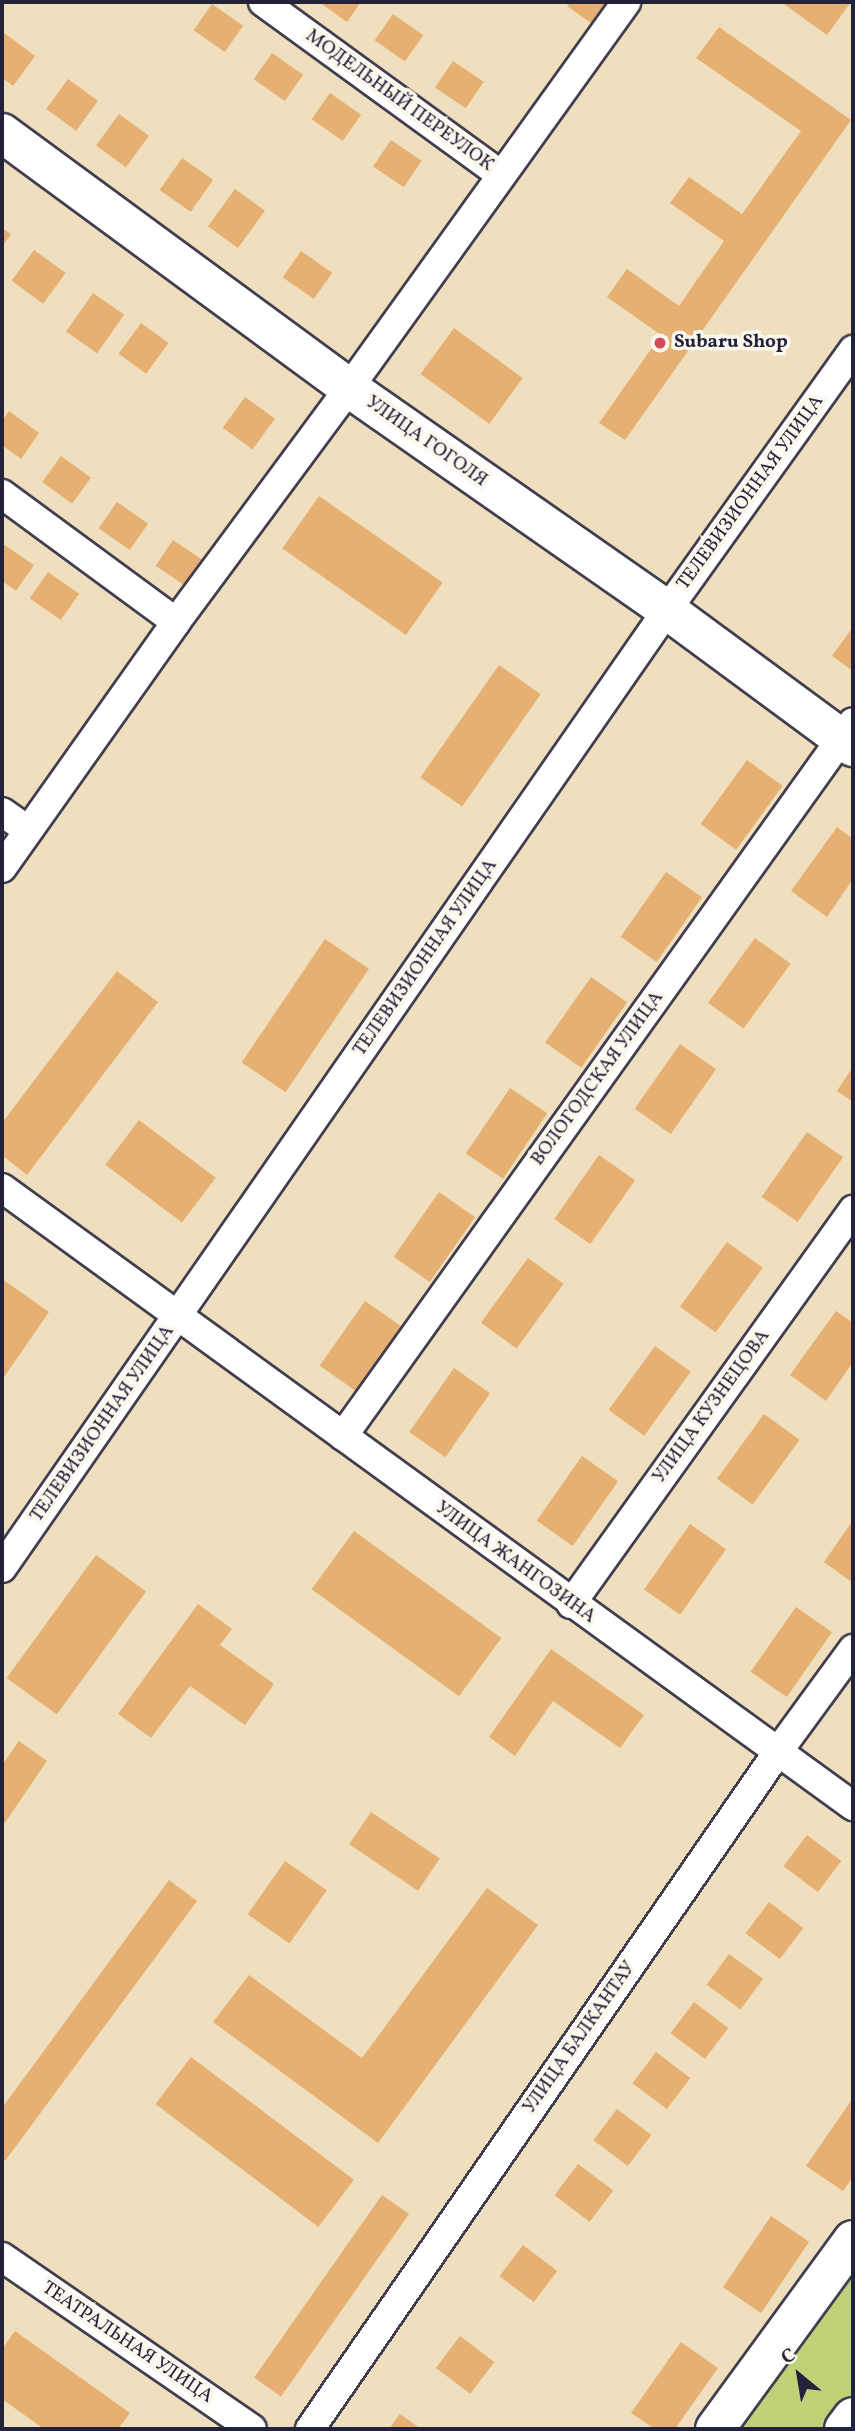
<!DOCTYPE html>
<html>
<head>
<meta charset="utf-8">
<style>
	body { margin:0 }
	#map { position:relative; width:855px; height:2431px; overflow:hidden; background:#efdfbe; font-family:Vollkorn,serif }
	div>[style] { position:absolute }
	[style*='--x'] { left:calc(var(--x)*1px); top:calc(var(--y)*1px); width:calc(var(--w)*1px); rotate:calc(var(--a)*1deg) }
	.green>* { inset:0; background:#bed377 }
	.building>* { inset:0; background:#e5b071; transform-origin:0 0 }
	.roads { filter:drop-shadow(2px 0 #413e4f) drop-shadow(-2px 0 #413e4f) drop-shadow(0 2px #413e4f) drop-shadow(0 -2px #413e4f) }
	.minor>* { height:28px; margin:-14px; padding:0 14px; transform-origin:14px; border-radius:14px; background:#fff }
	.secondary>* { height:38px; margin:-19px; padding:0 19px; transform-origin:19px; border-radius:19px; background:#fff }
	.trunk>* { height:38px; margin:-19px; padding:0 19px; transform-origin:19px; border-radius:19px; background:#fff }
	.dots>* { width:19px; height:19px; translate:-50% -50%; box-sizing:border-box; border:4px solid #fbf7ec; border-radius:50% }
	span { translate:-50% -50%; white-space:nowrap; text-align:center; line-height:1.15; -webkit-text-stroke:7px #fbf7ec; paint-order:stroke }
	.street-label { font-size:19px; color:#22223b }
	.poi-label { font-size:19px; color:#22223b; font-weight:700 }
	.left { translate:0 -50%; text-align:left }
	.frame { position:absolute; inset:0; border:4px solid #22223b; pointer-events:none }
	.north { position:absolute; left:764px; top:2340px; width:70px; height:70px; -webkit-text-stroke:5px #fbf7ec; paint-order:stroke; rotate:330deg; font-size:19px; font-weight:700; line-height:28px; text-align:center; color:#22223b }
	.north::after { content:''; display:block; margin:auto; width:24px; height:32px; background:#22223b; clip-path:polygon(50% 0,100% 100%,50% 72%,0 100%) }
</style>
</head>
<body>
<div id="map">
	<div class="green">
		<div style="clip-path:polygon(853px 2277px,853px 2393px,827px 2429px,741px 2429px)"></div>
	</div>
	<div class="building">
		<div style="clip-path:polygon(319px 2px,361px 2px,347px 22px)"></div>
		<div style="clip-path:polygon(570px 2px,616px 2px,598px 28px,567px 6px)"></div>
		<div style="clip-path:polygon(781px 2px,851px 2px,827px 35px)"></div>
		<div style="left:212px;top:4px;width:38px;height:32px;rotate:35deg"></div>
		<div style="left:393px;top:14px;width:37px;height:32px;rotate:35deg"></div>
		<div style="clip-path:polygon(719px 27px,851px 120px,625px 440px,599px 423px,661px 335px,607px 297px,627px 269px,679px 306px,724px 241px,670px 203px,689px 177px,742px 214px,801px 131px,696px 58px)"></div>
		<div style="clip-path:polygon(3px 32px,35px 56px,13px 86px,2px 78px)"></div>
		<div style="left:272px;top:53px;width:38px;height:32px;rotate:35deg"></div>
		<div style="left:453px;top:61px;width:37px;height:32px;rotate:34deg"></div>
		<div style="left:68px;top:79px;width:37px;height:37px;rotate:36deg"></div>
		<div style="left:330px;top:93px;width:38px;height:32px;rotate:35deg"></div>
		<div style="left:119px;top:114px;width:37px;height:39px;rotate:36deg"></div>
		<div style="left:391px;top:140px;width:37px;height:32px;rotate:34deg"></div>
		<div style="left:182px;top:158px;width:38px;height:39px;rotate:35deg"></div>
		<div style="left:235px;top:189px;width:37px;height:46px;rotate:36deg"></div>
		<div style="clip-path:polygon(2px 228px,11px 234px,2px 247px)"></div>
		<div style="left:34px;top:250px;width:39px;height:38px;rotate:36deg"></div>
		<div style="left:301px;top:251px;width:38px;height:32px;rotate:35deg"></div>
		<div style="left:93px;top:293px;width:38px;height:47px;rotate:35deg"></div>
		<div style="left:141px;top:323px;width:34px;height:38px;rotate:36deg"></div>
		<div style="left:454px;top:328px;width:85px;height:57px;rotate:36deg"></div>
		<div style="left:245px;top:397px;width:37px;height:38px;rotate:36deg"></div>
		<div style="clip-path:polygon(9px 411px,39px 433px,21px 459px,2px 445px,2px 421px)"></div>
		<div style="left:61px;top:456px;width:37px;height:32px;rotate:36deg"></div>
		<div style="left:319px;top:496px;width:151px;height:64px;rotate:35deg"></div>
		<div style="left:117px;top:502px;width:38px;height:32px;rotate:35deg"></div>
		<div style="left:173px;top:540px;width:37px;height:31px;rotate:34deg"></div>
		<div style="clip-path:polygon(3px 544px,34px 565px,16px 591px,2px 581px)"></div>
		<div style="left:48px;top:572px;width:38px;height:32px;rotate:35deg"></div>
		<div style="clip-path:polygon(853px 627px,853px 671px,832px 656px)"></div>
		<div style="left:499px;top:665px;width:51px;height:137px;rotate:35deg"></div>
		<div style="left:747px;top:760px;width:44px;height:79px;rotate:36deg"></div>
		<div style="clip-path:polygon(837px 827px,853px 839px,853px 879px,827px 917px,791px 891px)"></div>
		<div style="left:666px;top:872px;width:44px;height:79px;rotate:35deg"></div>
		<div style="left:755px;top:938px;width:44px;height:80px;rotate:36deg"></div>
		<div style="left:325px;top:939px;width:53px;height:149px;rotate:34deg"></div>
		<div style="clip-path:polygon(117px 971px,158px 1002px,27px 1175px,2px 1155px,2px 1123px)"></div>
		<div style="left:591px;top:977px;width:44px;height:80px;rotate:35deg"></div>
		<div style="left:680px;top:1044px;width:44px;height:79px;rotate:35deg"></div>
		<div style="clip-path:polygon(853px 1067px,853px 1102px,837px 1091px)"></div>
		<div style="left:510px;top:1088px;width:45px;height:79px;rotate:34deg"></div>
		<div style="left:139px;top:1120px;width:96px;height:56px;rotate:37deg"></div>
		<div style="left:807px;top:1132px;width:44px;height:79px;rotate:35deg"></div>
		<div style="left:599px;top:1155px;width:44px;height:78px;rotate:35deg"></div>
		<div style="left:439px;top:1192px;width:44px;height:79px;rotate:35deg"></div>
		<div style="left:727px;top:1242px;width:44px;height:80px;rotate:36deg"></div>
		<div style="left:528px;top:1258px;width:44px;height:80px;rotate:36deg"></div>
		<div style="clip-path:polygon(2px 1279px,49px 1312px,2px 1380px)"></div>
		<div style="left:365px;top:1301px;width:45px;height:79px;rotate:35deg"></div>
		<div style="clip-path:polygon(836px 1311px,853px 1323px,853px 1362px,826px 1401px,790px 1375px)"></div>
		<div style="left:655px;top:1346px;width:44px;height:79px;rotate:36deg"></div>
		<div style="left:454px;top:1368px;width:44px;height:78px;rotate:35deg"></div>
		<div style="left:764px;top:1414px;width:44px;height:80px;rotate:36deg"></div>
		<div style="left:582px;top:1456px;width:44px;height:79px;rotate:35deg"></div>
		<div style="clip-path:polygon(853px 1520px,853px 1583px,824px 1562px)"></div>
		<div style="left:690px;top:1524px;width:44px;height:80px;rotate:35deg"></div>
		<div style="left:354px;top:1531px;width:182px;height:72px;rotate:36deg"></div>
		<div style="left:96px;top:1555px;width:62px;height:152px;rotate:36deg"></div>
		<div style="clip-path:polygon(198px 1604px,232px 1629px,220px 1645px,274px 1684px,245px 1725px,190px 1686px,151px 1738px,118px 1714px)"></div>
		<div style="left:796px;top:1607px;width:44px;height:79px;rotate:35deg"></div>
		<div style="clip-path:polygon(551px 1649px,644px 1715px,620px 1748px,553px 1701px,515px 1756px,489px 1737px)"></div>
		<div style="clip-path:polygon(19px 1741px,47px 1761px,2px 1827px,2px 1765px)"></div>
		<div style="left:371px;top:1812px;width:83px;height:39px;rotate:34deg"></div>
		<div style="left:807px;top:1835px;width:43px;height:39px;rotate:37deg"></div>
		<div style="left:285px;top:1861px;width:51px;height:65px;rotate:35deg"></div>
		<div style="clip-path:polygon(169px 1880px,197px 1901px,5px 2161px,2px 2158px,2px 2108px)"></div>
		<div style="clip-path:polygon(487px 1888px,538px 1925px,378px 2143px,213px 2022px,249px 1975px,362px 2058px)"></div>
		<div style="left:769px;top:1902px;width:43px;height:39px;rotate:37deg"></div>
		<div style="left:729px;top:1954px;width:42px;height:38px;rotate:36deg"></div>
		<div style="left:694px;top:2002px;width:43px;height:39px;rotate:37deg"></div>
		<div style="left:656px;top:2052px;width:43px;height:39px;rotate:37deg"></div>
		<div style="left:191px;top:2057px;width:204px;height:59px;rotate:37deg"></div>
		<div style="clip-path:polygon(853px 2098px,853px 2177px,843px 2191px,806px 2166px)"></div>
		<div style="left:617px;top:2109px;width:43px;height:39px;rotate:37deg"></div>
		<div style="left:578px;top:2164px;width:44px;height:39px;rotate:37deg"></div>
		<div style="left:382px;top:2195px;width:33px;height:223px;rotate:35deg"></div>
		<div style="left:771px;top:2216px;width:46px;height:86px;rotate:34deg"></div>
		<div style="left:523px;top:2245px;width:43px;height:39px;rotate:37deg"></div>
		<div style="clip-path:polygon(15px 2331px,130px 2413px,118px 2429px,44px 2429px,2px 2399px,2px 2349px)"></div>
		<div style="left:460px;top:2336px;width:43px;height:40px;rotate:37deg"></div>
		<div style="clip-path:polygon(681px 2342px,718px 2368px,675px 2429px,655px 2429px,631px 2413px)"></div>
		<div style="clip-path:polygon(400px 2414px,421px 2429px,389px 2429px)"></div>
	</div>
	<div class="roads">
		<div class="minor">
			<div style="--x:263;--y:2;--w:294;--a:36"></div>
			<div style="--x:2;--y:494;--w:216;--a:36.3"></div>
			<div style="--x:2;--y:812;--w:32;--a:35"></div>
			<div style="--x:2;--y:868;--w:301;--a:-54.7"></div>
			<div style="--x:176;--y:622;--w:291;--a:-53.5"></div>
			<div style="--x:349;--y:388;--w:475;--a:-54.3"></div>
			<div style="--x:2;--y:1188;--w:1052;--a:35.99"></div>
			<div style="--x:343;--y:1436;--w:877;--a:-54.46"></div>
			<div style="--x:2;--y:1568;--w:1166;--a:-55.23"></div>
			<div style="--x:667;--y:610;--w:320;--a:-54.4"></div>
			<div style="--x:571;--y:1604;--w:485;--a:-54.4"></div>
			<div style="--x:2;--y:2257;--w:303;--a:34.5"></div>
			<div style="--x:310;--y:2429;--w:822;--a:-55.36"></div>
			<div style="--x:777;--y:1753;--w:129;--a:-53.8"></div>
		</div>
		<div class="secondary">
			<div style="--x:715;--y:2429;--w:234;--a:-53.9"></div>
			<div style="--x:844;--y:2429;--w:15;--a:-53"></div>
		</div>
		<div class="trunk">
			<div style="--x:2;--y:133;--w:431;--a:36.3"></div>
			<div style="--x:349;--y:388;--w:388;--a:34.9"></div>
			<div style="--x:667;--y:610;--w:231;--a:36.4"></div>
		</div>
	</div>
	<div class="dots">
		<div style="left:660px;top:343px;background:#d1495b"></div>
	</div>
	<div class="street-label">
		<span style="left:399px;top:101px;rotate:36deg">МОДЕЛЬНЫЙ ПЕРЕУЛОК</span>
		<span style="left:426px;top:442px;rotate:35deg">УЛИЦА ГОГОЛЯ</span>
		<span style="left:751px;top:493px;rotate:-54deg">ТЕЛЕВИЗИОННАЯ УЛИЦА</span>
		<span style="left:426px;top:958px;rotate:-55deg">ТЕЛЕВИЗИОННАЯ УЛИЦА</span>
		<span style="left:598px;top:1079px;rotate:-54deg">ВОЛОГОДСКАЯ УЛИЦА</span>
		<span style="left:712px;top:1407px;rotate:-54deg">УЛИЦА КУЗНЕЦОВА</span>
		<span style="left:103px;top:1424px;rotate:-55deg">ТЕЛЕВИЗИОННАЯ УЛИЦА</span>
		<span style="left:515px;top:1563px;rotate:36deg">УЛИЦА ЖАНГОЗИНА</span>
		<span style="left:580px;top:2038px;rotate:-55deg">УЛИЦА БАЛКАНТАУ</span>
		<span style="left:127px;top:2343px;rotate:34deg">ТЕАТРАЛЬНАЯ УЛИЦА</span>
	</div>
	<div class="poi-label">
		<span class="left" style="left:674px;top:343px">Subaru Shop</span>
	</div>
	<div class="frame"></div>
	<div class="north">С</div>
</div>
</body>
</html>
